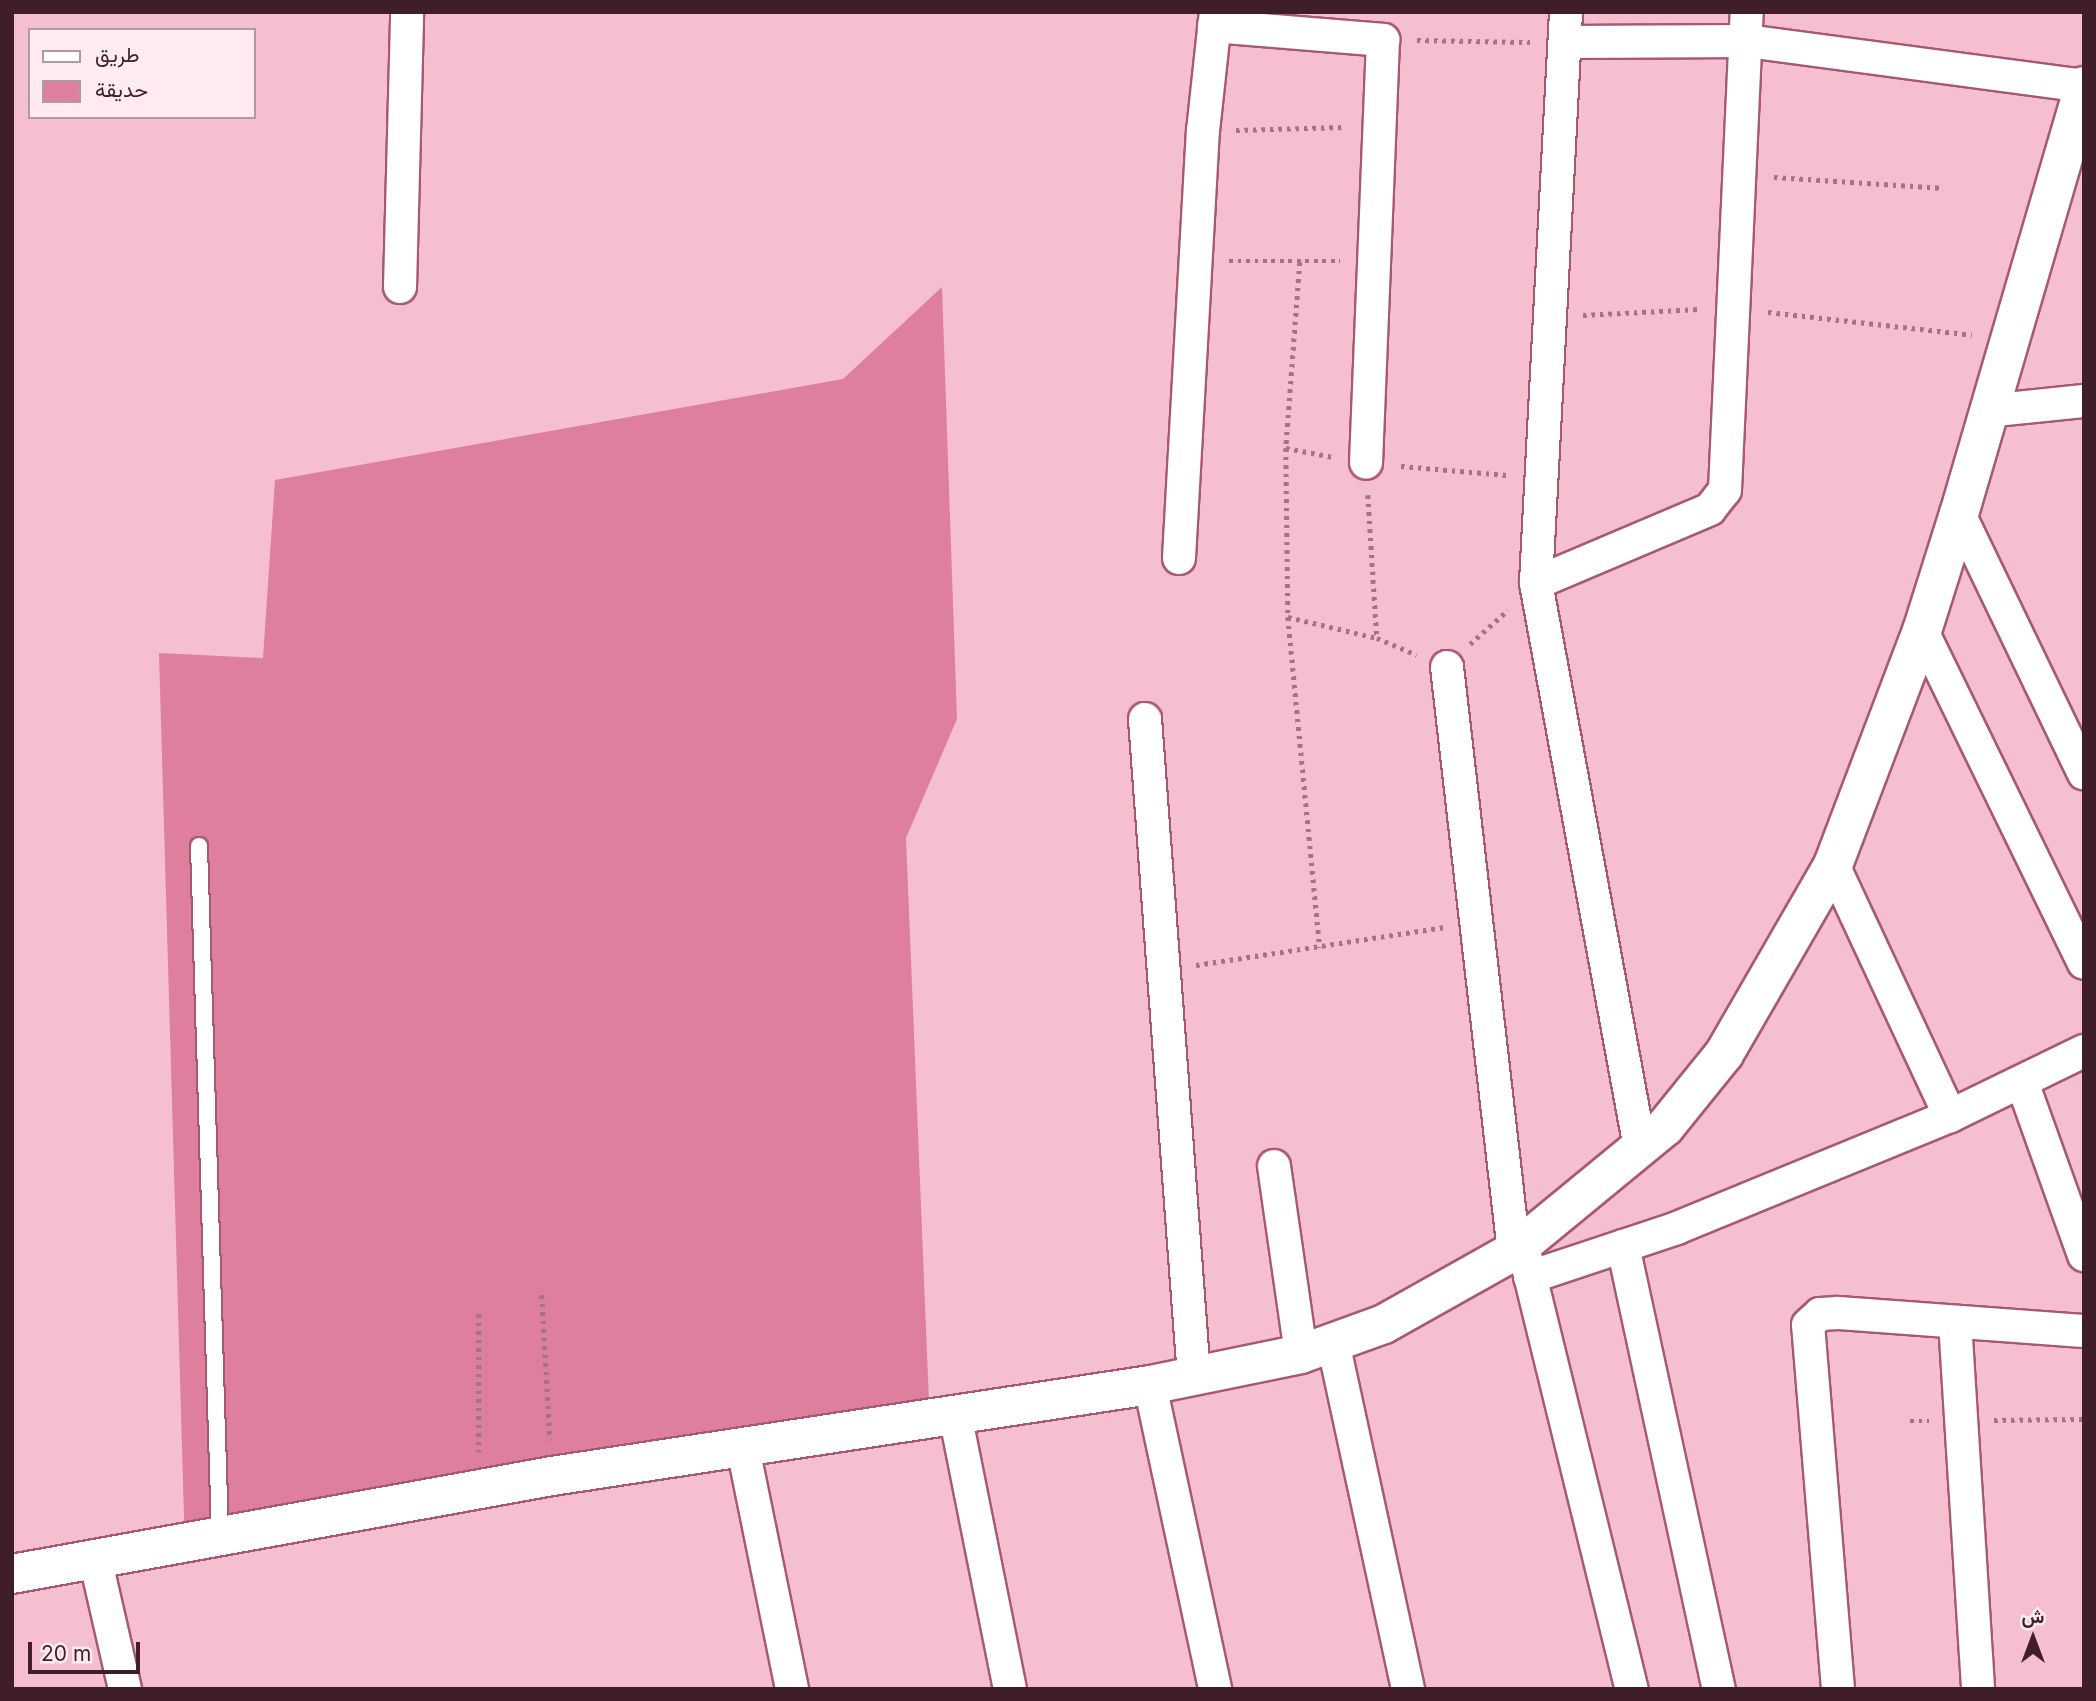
<!DOCTYPE html>
<html>
<head>
<meta charset="utf-8">
<style>
	body { margin:0 }
	#map { position:relative; width:2096px; height:1701px; overflow:hidden; background:#f5bfcf; font-family:Inter,Vazirmatn,sans-serif }
	div>[style] { position:absolute }
	[style*='--x'] { left:calc(var(--x)*1px); top:calc(var(--y)*1px); width:calc(var(--w)*1px); rotate:calc(var(--a)*1deg) }
	.green>* { inset:0; background:#de7f9e }
	.path>* { height:4.5px; margin-top:-2.25px; transform-origin:0; background:repeating-linear-gradient(90deg,#a17582 0 3.5px,transparent 0 8.5px) }
	.roads { filter:drop-shadow(2px 0 #a75873) drop-shadow(-2px 0 #a75873) drop-shadow(0 2px #a75873) drop-shadow(0 -2px #a75873) }
	.service>* { height:16px; margin:-8px; padding:0 8px; transform-origin:8px; border-radius:8px; background:#fff }
	.minor>* { height:32px; margin:-16px; padding:0 16px; transform-origin:16px; border-radius:16px; background:#fff }
	.secondary>* { height:38px; margin:-19px; padding:0 19px; transform-origin:19px; border-radius:19px; background:#fff }
	span { translate:-50% -50%; white-space:nowrap; text-align:center; line-height:1.15; -webkit-text-stroke:5px #feebf0; paint-order:stroke }
	.frame { position:absolute; inset:0; border:14px solid #3f1e29; pointer-events:none }
	.legend { position:absolute; left:28px; top:28px; width:228px; height:91px; box-sizing:border-box; background:#feebf0; border:2px solid #b299a0; margin:0; padding:9px 12px; list-style:none; font-size:21px; color:#3f1e29 }
	.legend li { display:flex; align-items:center; gap:14px; height:35px }
	.legend b { width:35px; border:2px solid #b299a0 }
	.north { position:absolute; left:1998px; top:1603px; width:70px; height:70px; -webkit-text-stroke:5px #feebf0; paint-order:stroke; rotate:0deg; font-size:19px; font-weight:700; line-height:28px; text-align:center; color:#3f1e29 }
	.north::after { content:''; display:block; margin:auto; width:24px; height:32px; background:#3f1e29; clip-path:polygon(50% 0,100% 100%,50% 72%,0 100%) }
	.scale { position:absolute; left:28px; top:1642px; width:112px; height:32px; box-sizing:border-box; border:4px solid #3f1e29; border-top:0; padding-left:9px; font-size:21px; line-height:24px; white-space:nowrap; color:#3f1e29; -webkit-text-stroke:5px #feebf0; paint-order:stroke }
</style>
</head>
<body>
<div id="map">
	<div class="green">
		<div style="clip-path:polygon(942px 287px,957px 719px,906px 838px,930px 1427px,185px 1551px,159px 653px,263px 658px,275px 480px,843px 379px)"></div>
	</div>
	<div class="path">
		<div style="--x:1417;--y:40;--w:113;--a:1"></div>
		<div style="--x:1236;--y:130;--w:110;--a:-1.6"></div>
		<div style="--x:1774;--y:177;--w:170;--a:3.7"></div>
		<div style="--x:1229;--y:261;--w:111;--a:0"></div>
		<div style="--x:1300;--y:262;--w:187;--a:94.3"></div>
		<div style="--x:1286;--y:448;--w:169;--a:89.3"></div>
		<div style="--x:1288;--y:617;--w:332;--a:84.5"></div>
		<div style="--x:1768;--y:312;--w:205;--a:6.4"></div>
		<div style="--x:1583;--y:315;--w:117;--a:-2.9"></div>
		<div style="--x:1286;--y:448;--w:48;--a:10.8"></div>
		<div style="--x:1401;--y:466;--w:106;--a:4.9"></div>
		<div style="--x:1368;--y:495;--w:143;--a:86.4"></div>
		<div style="--x:1288;--y:617;--w:91;--a:13.3"></div>
		<div style="--x:1377;--y:638;--w:43;--a:23"></div>
		<div style="--x:1470;--y:644;--w:51;--a:-41.8"></div>
		<div style="--x:1196;--y:965;--w:250;--a:-8.7"></div>
		<div style="--x:542;--y:1295;--w:145;--a:86.8"></div>
		<div style="--x:479;--y:1314;--w:138;--a:90"></div>
		<div style="--x:1994;--y:1420;--w:90;--a:-0.6"></div>
		<div style="--x:1910;--y:1421;--w:19;--a:0"></div>
	</div>
	<div class="roads">
		<div class="service">
			<div style="--x:199;--y:846;--w:688;--a:88.25"></div>
		</div>
		<div class="minor">
			<div style="--x:1566;--y:12;--w:572;--a:93.01"></div>
			<div style="--x:1536;--y:583;--w:574;--a:79.57"></div>
			<div style="--x:1214;--y:26;--w:170;--a:4.7"></div>
			<div style="--x:1383;--y:40;--w:423;--a:92.3"></div>
			<div style="--x:1566;--y:42;--w:181;--a:-0.3"></div>
			<div style="--x:1747;--y:41;--w:340;--a:7.6"></div>
			<div style="--x:400;--y:287;--w:275;--a:-88.5"></div>
			<div style="--x:1987;--y:411;--w:98;--a:-5.9"></div>
			<div style="--x:1959;--y:514;--w:288;--a:64.3"></div>
			<div style="--x:1179;--y:558;--w:428;--a:-86.8"></div>
			<div style="--x:1203;--y:131;--w:120;--a:-83.8"></div>
			<div style="--x:1536;--y:583;--w:189;--a:-23"></div>
			<div style="--x:1710;--y:509;--w:24;--a:-52"></div>
			<div style="--x:1725;--y:490;--w:479;--a:-87.4"></div>
			<div style="--x:1922;--y:631;--w:369;--a:64"></div>
			<div style="--x:1447;--y:667;--w:588;--a:83.46"></div>
			<div style="--x:1145;--y:719;--w:660;--a:85.74"></div>
			<div style="--x:1833;--y:865;--w:277;--a:65"></div>
			<div style="--x:2022;--y:1082;--w:184;--a:70.3"></div>
			<div style="--x:1274;--y:1166;--w:190;--a:81.8"></div>
			<div style="--x:1623;--y:1246;--w:453;--a:77.8"></div>
			<div style="--x:1526;--y:1259;--w:443;--a:76.2"></div>
			<div style="--x:1530;--y:1277;--w:155;--a:-18.4"></div>
			<div style="--x:1677;--y:1228;--w:295;--a:-22.3"></div>
			<div style="--x:1950;--y:1116;--w:149;--a:-25.9"></div>
			<div style="--x:1955;--y:1322;--w:368;--a:86.4"></div>
			<div style="--x:1333;--y:1342;--w:355;--a:77.8"></div>
			<div style="--x:1150;--y:1385;--w:311;--a:77.9"></div>
			<div style="--x:955;--y:1414;--w:280;--a:78.7"></div>
			<div style="--x:743;--y:1448;--w:246;--a:78.5"></div>
			<div style="--x:95;--y:1558;--w:134;--a:77.1"></div>
			<div style="--x:1838;--y:1689;--w:365;--a:-94.7"></div>
			<div style="--x:1808;--y:1325;--w:16;--a:-43"></div>
			<div style="--x:1820;--y:1314;--w:18;--a:-3"></div>
			<div style="--x:1838;--y:1313;--w:247;--a:4.2"></div>
		</div>
		<div class="secondary">
			<div style="--x:12;--y:1574;--w:549;--a:-10.29"></div>
			<div style="--x:552;--y:1476;--w:605;--a:-8.65"></div>
			<div style="--x:1150;--y:1385;--w:154;--a:-11.6"></div>
			<div style="--x:1301;--y:1354;--w:88;--a:-19.9"></div>
			<div style="--x:1384;--y:1324;--w:149;--a:-29.3"></div>
			<div style="--x:1514;--y:1251;--w:195;--a:-39.4"></div>
			<div style="--x:1665;--y:1127;--w:94;--a:-51.1"></div>
			<div style="--x:1724;--y:1054;--w:218;--a:-60"></div>
			<div style="--x:1833;--y:865;--w:250;--a:-69.2"></div>
			<div style="--x:1922;--y:631;--w:123;--a:-72.5"></div>
			<div style="--x:1959;--y:514;--w:446;--a:-73.7"></div>
		</div>
	</div>
	<div class="frame"></div>
	<ul class="legend">
	<li><b style="height:9px;background:#fff"></b>طريق</li>
	<li><b style="height:19px;background:#de7f9e"></b>حديقة</li>
	</ul>
	<div class="north">ش</div>
	<div class="scale">20 m</div>
</div>
</body>
</html>
